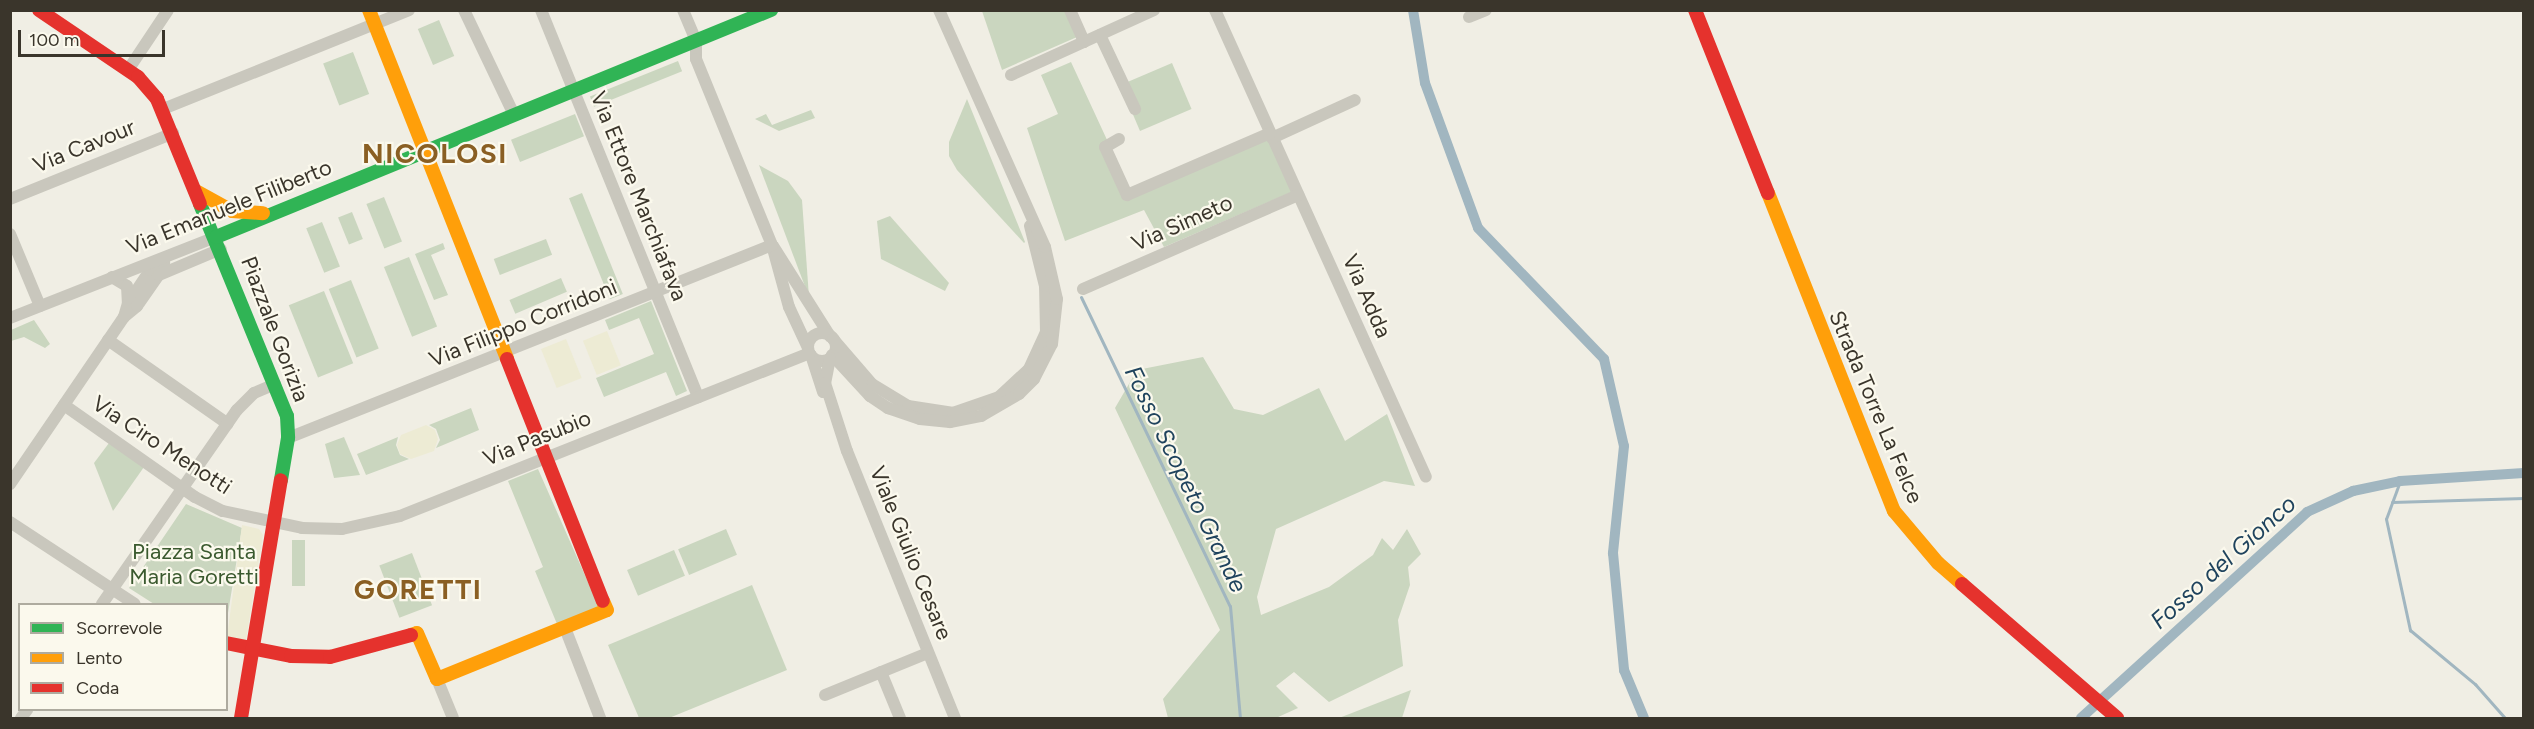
<!DOCTYPE html>
<html>
<head>
<meta charset="utf-8">
<style>
	body { margin:0 }
	#map { position:relative; width:2534px; height:729px; overflow:hidden; background:#f0eee4; font-family:Figtree,sans-serif }
	div>[style] { position:absolute }
	[style*='--x'] { left:calc(var(--x)*1px); top:calc(var(--y)*1px); width:calc(var(--w)*1px); rotate:calc(var(--a)*1deg) }
	.green>* { inset:0; background:#cad6bf; transform-origin:0 0 }
	.plaza>* { inset:0; background:#edebd4; transform-origin:0 0 }
	.stream>* { height:3px; margin:-1.5px; padding:0 1.5px; transform-origin:1.5px; border-radius:1.5px; background:#a1b6c0 }
	.canal>* { height:10px; margin:-5px; padding:0 5px; transform-origin:5px; border-radius:5px; background:#a1b6c0 }
	.street>* { height:12px; margin:-6px; padding:0 6px; transform-origin:6px; border-radius:6px; background:#c9c7bd }
	.street>.ring { margin:-6px; padding:0; box-sizing:content-box; background:none; border:12px solid #c9c7bd; border-radius:50% }
	.fast>* { height:14px; margin:-7px; padding:0 7px; transform-origin:7px; border-radius:7px; background:#30b455 }
	.slow>* { height:14px; margin:-7px; padding:0 7px; transform-origin:7px; border-radius:7px; background:#ff9f0a }
	.jam>* { height:14px; margin:-7px; padding:0 7px; transform-origin:7px; border-radius:7px; background:#e5322d }
	span { translate:-50% -50%; white-space:nowrap; text-align:center; line-height:1.15; -webkit-text-stroke:4.5px #fbf9ed; paint-order:stroke }
	.street-label { font-size:22px; color:#3a352b }
	.park-label { font-size:22px; color:#3a592e }
	.water-label { font-size:24px; color:#1f435d; font-style:italic }
	.district-label { font-size:28px; color:#8a5f23; font-weight:700; letter-spacing:1.5px }
	.frame { position:absolute; inset:0; border:12px solid #3a352b; pointer-events:none }
	.legend { position:absolute; left:18px; top:603px; width:210px; height:108px; box-sizing:border-box; background:#fbf9ed; border:2px solid #aeab9f; margin:0; padding:8px 10px; list-style:none; font-size:18px; color:#3a352b }
	.legend li { display:flex; align-items:center; gap:12px; height:30px }
	.legend b { width:30px; border:2px solid #aeab9f }
	.scale { position:absolute; left:18px; top:30px; width:147px; height:27px; box-sizing:border-box; border:3px solid #3a352b; border-top:0; padding-left:8px; font-size:18px; line-height:21px; white-space:nowrap; color:#3a352b; -webkit-text-stroke:4px #fbf9ed; paint-order:stroke }
</style>
</head>
<body>
<div id="map">
	<div class="green">
		<div style="clip-path:polygon(982px 11px,1065px 11px,1077px 37px,1002px 70px)"></div>
		<div style="left:439px;top:20px;width:39px;height:23px;rotate:67deg"></div>
		<div style="left:353px;top:52px;width:45px;height:32px;rotate:69deg"></div>
		<div style="left:678px;top:61px;width:11px;height:95px;rotate:68deg"></div>
		<div style="clip-path:polygon(1071px 62px,1108px 142px,1100px 147px,1125px 201px,1269px 137px,1294px 191px,1164px 247px,1144px 210px,1065px 241px,1027px 128px,1058px 114px,1041px 75px)"></div>
		<div style="left:1172px;top:63px;width:50px;height:56px;rotate:67deg"></div>
		<div style="clip-path:polygon(967px 99px,1025px 242px,1024px 243px,957px 170px,949px 156px,949px 142px)"></div>
		<div style="clip-path:polygon(811px 110px,815px 118px,779px 131px,755px 119px,766px 114px,772px 125px)"></div>
		<div style="left:575px;top:114px;width:24px;height:69px;rotate:68deg"></div>
		<div style="clip-path:polygon(759px 165px,788px 181px,802px 200px,809px 297px)"></div>
		<div style="left:582px;top:193px;width:109px;height:14px;rotate:68deg"></div>
		<div style="left:384px;top:197px;width:48px;height:19px;rotate:68deg"></div>
		<div style="left:352px;top:212px;width:29px;height:15px;rotate:68deg"></div>
		<div style="clip-path:polygon(890px 216px,949px 283px,945px 291px,881px 259px,877px 221px)"></div>
		<div style="left:322px;top:222px;width:48px;height:17px;rotate:68deg"></div>
		<div style="left:546px;top:239px;width:17px;height:56px;rotate:69deg"></div>
		<div style="clip-path:polygon(443px 243px,445px 249px,431px 255px,448px 295px,434px 300px,415px 254px)"></div>
		<div style="left:409px;top:257px;width:75px;height:27px;rotate:68deg"></div>
		<div style="left:561px;top:278px;width:15px;height:56px;rotate:67deg"></div>
		<div style="left:351px;top:280px;width:74px;height:24px;rotate:68deg"></div>
		<div style="left:324px;top:291px;width:78px;height:38px;rotate:68deg"></div>
		<div style="clip-path:polygon(651px 301px,687px 391px,676px 396px,666px 372px,604px 397px,596px 378px,654px 354px,639px 318px,609px 330px,605px 320px)"></div>
		<div style="clip-path:polygon(34px 320px,50px 344px,45px 348px,24px 337px,11px 341px,11px 330px)"></div>
		<div style="clip-path:polygon(1203px 357px,1234px 409px,1263px 415px,1319px 388px,1345px 441px,1387px 414px,1415px 486px,1384px 481px,1276px 529px,1257px 597px,1261px 615px,1329px 587px,1373px 555px,1382px 538px,1393px 550px,1407px 529px,1421px 554px,1408px 567px,1410px 585px,1398px 620px,1403px 666px,1329px 702px,1294px 672px,1276px 686px,1298px 708px,1276px 718px,1168px 718px,1163px 699px,1220px 630px,1115px 408px,1137px 370px)"></div>
		<div style="clip-path:polygon(471px 408px,479px 430px,436px 448px,440px 440px,436px 429px,429px 425px)"></div>
		<div style="clip-path:polygon(344px 437px,360px 475px,334px 478px,325px 444px)"></div>
		<div style="clip-path:polygon(398px 437px,396px 445px,400px 455px,409px 459px,366px 475px,357px 454px)"></div>
		<div style="clip-path:polygon(109px 443px,144px 467px,113px 511px,94px 463px)"></div>
		<div style="clip-path:polygon(538px 469px,599px 607px,557px 624px,535px 571px,543px 567px,508px 481px)"></div>
		<div style="clip-path:polygon(186px 504px,242px 528px,227px 619px,226px 604px,154px 604px,129px 588px)"></div>
		<div style="left:726px;top:529px;width:28px;height:52px;rotate:67deg"></div>
		<div style="left:292px;top:540px;width:13px;height:46px"></div>
		<div style="left:674px;top:550px;width:28px;height:51px;rotate:67deg"></div>
		<div style="left:412px;top:553px;width:56px;height:35px;rotate:69deg"></div>
		<div style="clip-path:polygon(752px 585px,787px 670px,669px 718px,639px 718px,608px 645px)"></div>
		<div style="clip-path:polygon(1411px 690px,1402px 718px,1339px 718px)"></div>
	</div>
	<div class="plaza">
		<div style="left:607px;top:331px;width:37px;height:26px;rotate:68deg"></div>
		<div style="left:566px;top:339px;width:42px;height:27px;rotate:68deg"></div>
		<div style="clip-path:polygon(426px 425px,435px 430px,438px 439px,434px 451px,411px 459px,400px 454px,397px 445px,401px 435px)"></div>
		<div style="clip-path:polygon(242px 525px,259px 529px,263px 535px,246px 640px,227px 637px)"></div>
	</div>
	<div class="stream">
		<div style="--x:1081;--y:297;--w:343;--a:64.3"></div>
		<div style="--x:1230;--y:606;--w:112;--a:84.9"></div>
		<div style="--x:2400;--y:481;--w:40;--a:110.2"></div>
		<div style="--x:2386;--y:519;--w:114;--a:77.8"></div>
		<div style="--x:2410;--y:630;--w:85;--a:39.7"></div>
		<div style="--x:2475;--y:684;--w:45;--a:48.6"></div>
		<div style="--x:2392;--y:502;--w:132;--a:-1.7"></div>
	</div>
	<div class="canal">
		<div style="--x:1413;--y:10;--w:74;--a:80.7"></div>
		<div style="--x:1425;--y:83;--w:154;--a:69.9"></div>
		<div style="--x:1478;--y:228;--w:182;--a:46.1"></div>
		<div style="--x:1604;--y:359;--w:89;--a:77.1"></div>
		<div style="--x:1624;--y:446;--w:108;--a:95.9"></div>
		<div style="--x:1613;--y:553;--w:118;--a:84.6"></div>
		<div style="--x:1624;--y:670;--w:52;--a:67.4"></div>
		<div style="--x:2081;--y:718;--w:306;--a:-42.3"></div>
		<div style="--x:2307;--y:512;--w:51;--a:-24.5"></div>
		<div style="--x:2353;--y:491;--w:48;--a:-12"></div>
		<div style="--x:2400;--y:481;--w:124;--a:-3.7"></div>
	</div>
	<div class="street">
		<div style="--x:464;--y:10;--w:116;--a:64.5"></div>
		<div style="--x:541;--y:10;--w:418;--a:67.9"></div>
		<div style="--x:683;--y:10;--w:34;--a:67"></div>
		<div style="--x:696;--y:41;--w:18;--a:90"></div>
		<div style="--x:696;--y:59;--w:201;--a:67.8"></div>
		<div style="--x:772;--y:245;--w:64;--a:74.7"></div>
		<div style="--x:789;--y:307;--w:45;--a:65.1"></div>
		<div style="--x:1070;--y:10;--w:35;--a:66"></div>
		<div style="--x:1215;--y:10;--w:512;--a:65.69"></div>
		<div style="--x:1469;--y:17;--w:18;--a:-22"></div>
		<div style="--x:1100;--y:35;--w:82;--a:64.7"></div>
		<div style="--x:128;--y:70;--w:72;--a:-56.3"></div>
		<div style="--x:1011;--y:75;--w:157;--a:-24.4"></div>
		<div style="--x:163;--y:109;--w:265;--a:-21.9"></div>
		<div style="--x:1272;--y:138;--w:91;--a:-24.6"></div>
		<div style="--x:1119;--y:139;--w:16;--a:150"></div>
		<div style="--x:1105;--y:147;--w:53;--a:65.4"></div>
		<div style="--x:1127;--y:195;--w:156;--a:-23.4"></div>
		<div style="--x:10;--y:199;--w:176;--a:-22"></div>
		<div style="--x:10;--y:234;--w:78;--a:67.4"></div>
		<div style="--x:773;--y:246;--w:107;--a:57.7"></div>
		<div style="--x:112;--y:277;--w:17;--a:31"></div>
		<div style="--x:127;--y:286;--w:17;--a:87"></div>
		<div style="--x:1083;--y:289;--w:235;--a:-23.6"></div>
		<div style="--x:124;--y:317;--w:15;--a:-74"></div>
		<div style="--x:128;--y:303;--w:40;--a:-56"></div>
		<div style="--x:150;--y:270;--w:16;--a:-27"></div>
		<div style="--x:10;--y:318;--w:221;--a:-21.5"></div>
		<div class="ring" style="left:808px;top:333px;width:16px;height:16px"></div>
		<div style="--x:833;--y:339;--w:60;--a:49.1"></div>
		<div style="--x:872;--y:384;--w:42;--a:31.4"></div>
		<div style="--x:908;--y:406;--w:46;--a:8.8"></div>
		<div style="--x:953;--y:413;--w:49;--a:-19.2"></div>
		<div style="--x:999;--y:397;--w:41;--a:-43"></div>
		<div style="--x:1029;--y:369;--w:41;--a:-65.3"></div>
		<div style="--x:1046;--y:332;--w:46;--a:-91.2"></div>
		<div style="--x:1045;--y:286;--w:62;--a:-104"></div>
		<div style="--x:108;--y:340;--w:146;--a:35"></div>
		<div style="--x:811;--y:355;--w:39;--a:72"></div>
		<div style="--x:832;--y:355;--w:56;--a:47.2"></div>
		<div style="--x:870;--y:396;--w:22;--a:34"></div>
		<div style="--x:888;--y:408;--w:34;--a:19"></div>
		<div style="--x:920;--y:419;--w:30;--a:6"></div>
		<div style="--x:950;--y:422;--w:32;--a:-11"></div>
		<div style="--x:981;--y:416;--w:44;--a:-30.1"></div>
		<div style="--x:1019;--y:394;--w:21;--a:-45"></div>
		<div style="--x:1034;--y:379;--w:39;--a:-63"></div>
		<div style="--x:1052;--y:344;--w:45;--a:-83.7"></div>
		<div style="--x:1057;--y:299;--w:53;--a:-103"></div>
		<div style="--x:1045;--y:247;--w:260;--a:-114.1"></div>
		<div style="--x:830;--y:358;--w:25;--a:101"></div>
		<div style="--x:825;--y:383;--w:71;--a:72.1"></div>
		<div style="--x:847;--y:451;--w:288;--a:68"></div>
		<div style="--x:64;--y:405;--w:160;--a:35.1"></div>
		<div style="--x:195;--y:497;--w:31;--a:27"></div>
		<div style="--x:223;--y:511;--w:81;--a:12.1"></div>
		<div style="--x:302;--y:528;--w:40;--a:1.4"></div>
		<div style="--x:342;--y:529;--w:59;--a:-12.6"></div>
		<div style="--x:400;--y:516;--w:440;--a:-21.7"></div>
		<div style="--x:288;--y:438;--w:521;--a:-21.74"></div>
		<div style="--x:10;--y:484;--w:202;--a:-55.7"></div>
		<div style="--x:124;--y:317;--w:17;--a:-40"></div>
		<div style="--x:137;--y:306;--w:38;--a:-55"></div>
		<div style="--x:159;--y:275;--w:67;--a:-22.8"></div>
		<div style="--x:10;--y:522;--w:149;--a:33.3"></div>
		<div style="--x:102;--y:604;--w:236;--a:-55.2"></div>
		<div style="--x:237;--y:410;--w:24;--a:-45"></div>
		<div style="--x:254;--y:393;--w:23;--a:-23"></div>
		<div style="--x:565;--y:628;--w:97;--a:68.7"></div>
		<div style="--x:881;--y:672;--w:50;--a:67.6"></div>
		<div style="--x:437;--y:679;--w:42;--a:67.7"></div>
		<div style="--x:825;--y:695;--w:111;--a:-22.2"></div>
		<div style="--x:21;--y:718;--w:10;--a:-53"></div>
	</div>
	<div class="fast">
		<div style="--x:200;--y:204;--w:229;--a:67.7"></div>
		<div style="--x:287;--y:416;--w:22;--a:87"></div>
		<div style="--x:288;--y:438;--w:43;--a:99.5"></div>
		<div style="--x:216;--y:237;--w:600;--a:-22.25"></div>
	</div>
	<div class="slow">
		<div style="--x:369;--y:10;--w:375;--a:68.4"></div>
		<div style="--x:196;--y:191;--w:41;--a:29.1"></div>
		<div style="--x:232;--y:211;--w:31;--a:4"></div>
		<div style="--x:1768;--y:193;--w:342;--a:68.4"></div>
		<div style="--x:1894;--y:511;--w:68;--a:49.8"></div>
		<div style="--x:1938;--y:563;--w:32;--a:41"></div>
		<div style="--x:411;--y:635;--w:6;--a:-18"></div>
		<div style="--x:417;--y:633;--w:50;--a:66.5"></div>
		<div style="--x:437;--y:679;--w:183;--a:-22.1"></div>
		<div style="--x:607;--y:610;--w:10;--a:-114"></div>
	</div>
	<div class="jam">
		<div style="--x:39;--y:10;--w:120;--a:34.1"></div>
		<div style="--x:138;--y:77;--w:29;--a:49"></div>
		<div style="--x:157;--y:99;--w:113;--a:67.7"></div>
		<div style="--x:1695;--y:10;--w:197;--a:68.3"></div>
		<div style="--x:507;--y:359;--w:260;--a:68.4"></div>
		<div style="--x:1962;--y:584;--w:205;--a:40.8"></div>
		<div style="--x:226;--y:643;--w:66;--a:11.3"></div>
		<div style="--x:291;--y:656;--w:39;--a:1"></div>
		<div style="--x:330;--y:657;--w:84;--a:-15.2"></div>
		<div style="--x:241;--y:718;--w:241;--a:-80.5"></div>
	</div>
	<div class="street-label">
		<span style="left:84px;top:146px;rotate:-22deg">Via Cavour</span>
		<span style="left:639px;top:196px;rotate:68deg">Via Ettore Marchiafava</span>
		<span style="left:229px;top:207px;rotate:-22deg">Via Emanuele Filiberto</span>
		<span style="left:1182px;top:223px;rotate:-24deg">Via Simeto</span>
		<span style="left:1367px;top:296px;rotate:66deg">Via Adda</span>
		<span style="left:523px;top:323px;rotate:-22deg">Via Filippo Corridoni</span>
		<span style="left:275px;top:329px;rotate:69deg">Piazzale Gorizia</span>
		<span style="left:1876px;top:407px;rotate:67deg">Strada Torre La Felce</span>
		<span style="left:537px;top:438px;rotate:-22deg">Via Pasubio</span>
		<span style="left:162px;top:445px;rotate:33deg">Via Ciro Menotti</span>
		<span style="left:911px;top:553px;rotate:68deg">Viale Giulio Cesare</span>
	</div>
	<div class="park-label">
		<span style="left:194px;top:564px">Piazza Santa<br>Maria Goretti</span>
	</div>
	<div class="water-label">
		<span style="left:1186px;top:479px;rotate:64deg">Fosso Scopeto Grande</span>
		<span style="left:2223px;top:562px;rotate:-42deg">Fosso del Gionco</span>
	</div>
	<div class="district-label">
		<span style="left:435px;top:153px">NICOLOSI</span>
		<span style="left:418px;top:589px">GORETTI</span>
	</div>
	<div class="frame"></div>
	<ul class="legend">
	<li><b style="height:8px;background:#30b455"></b>Scorrevole</li>
	<li><b style="height:8px;background:#ff9f0a"></b>Lento</li>
	<li><b style="height:8px;background:#e5322d"></b>Coda</li>
	</ul>
	<div class="scale">100 m</div>
</div>
</body>
</html>
